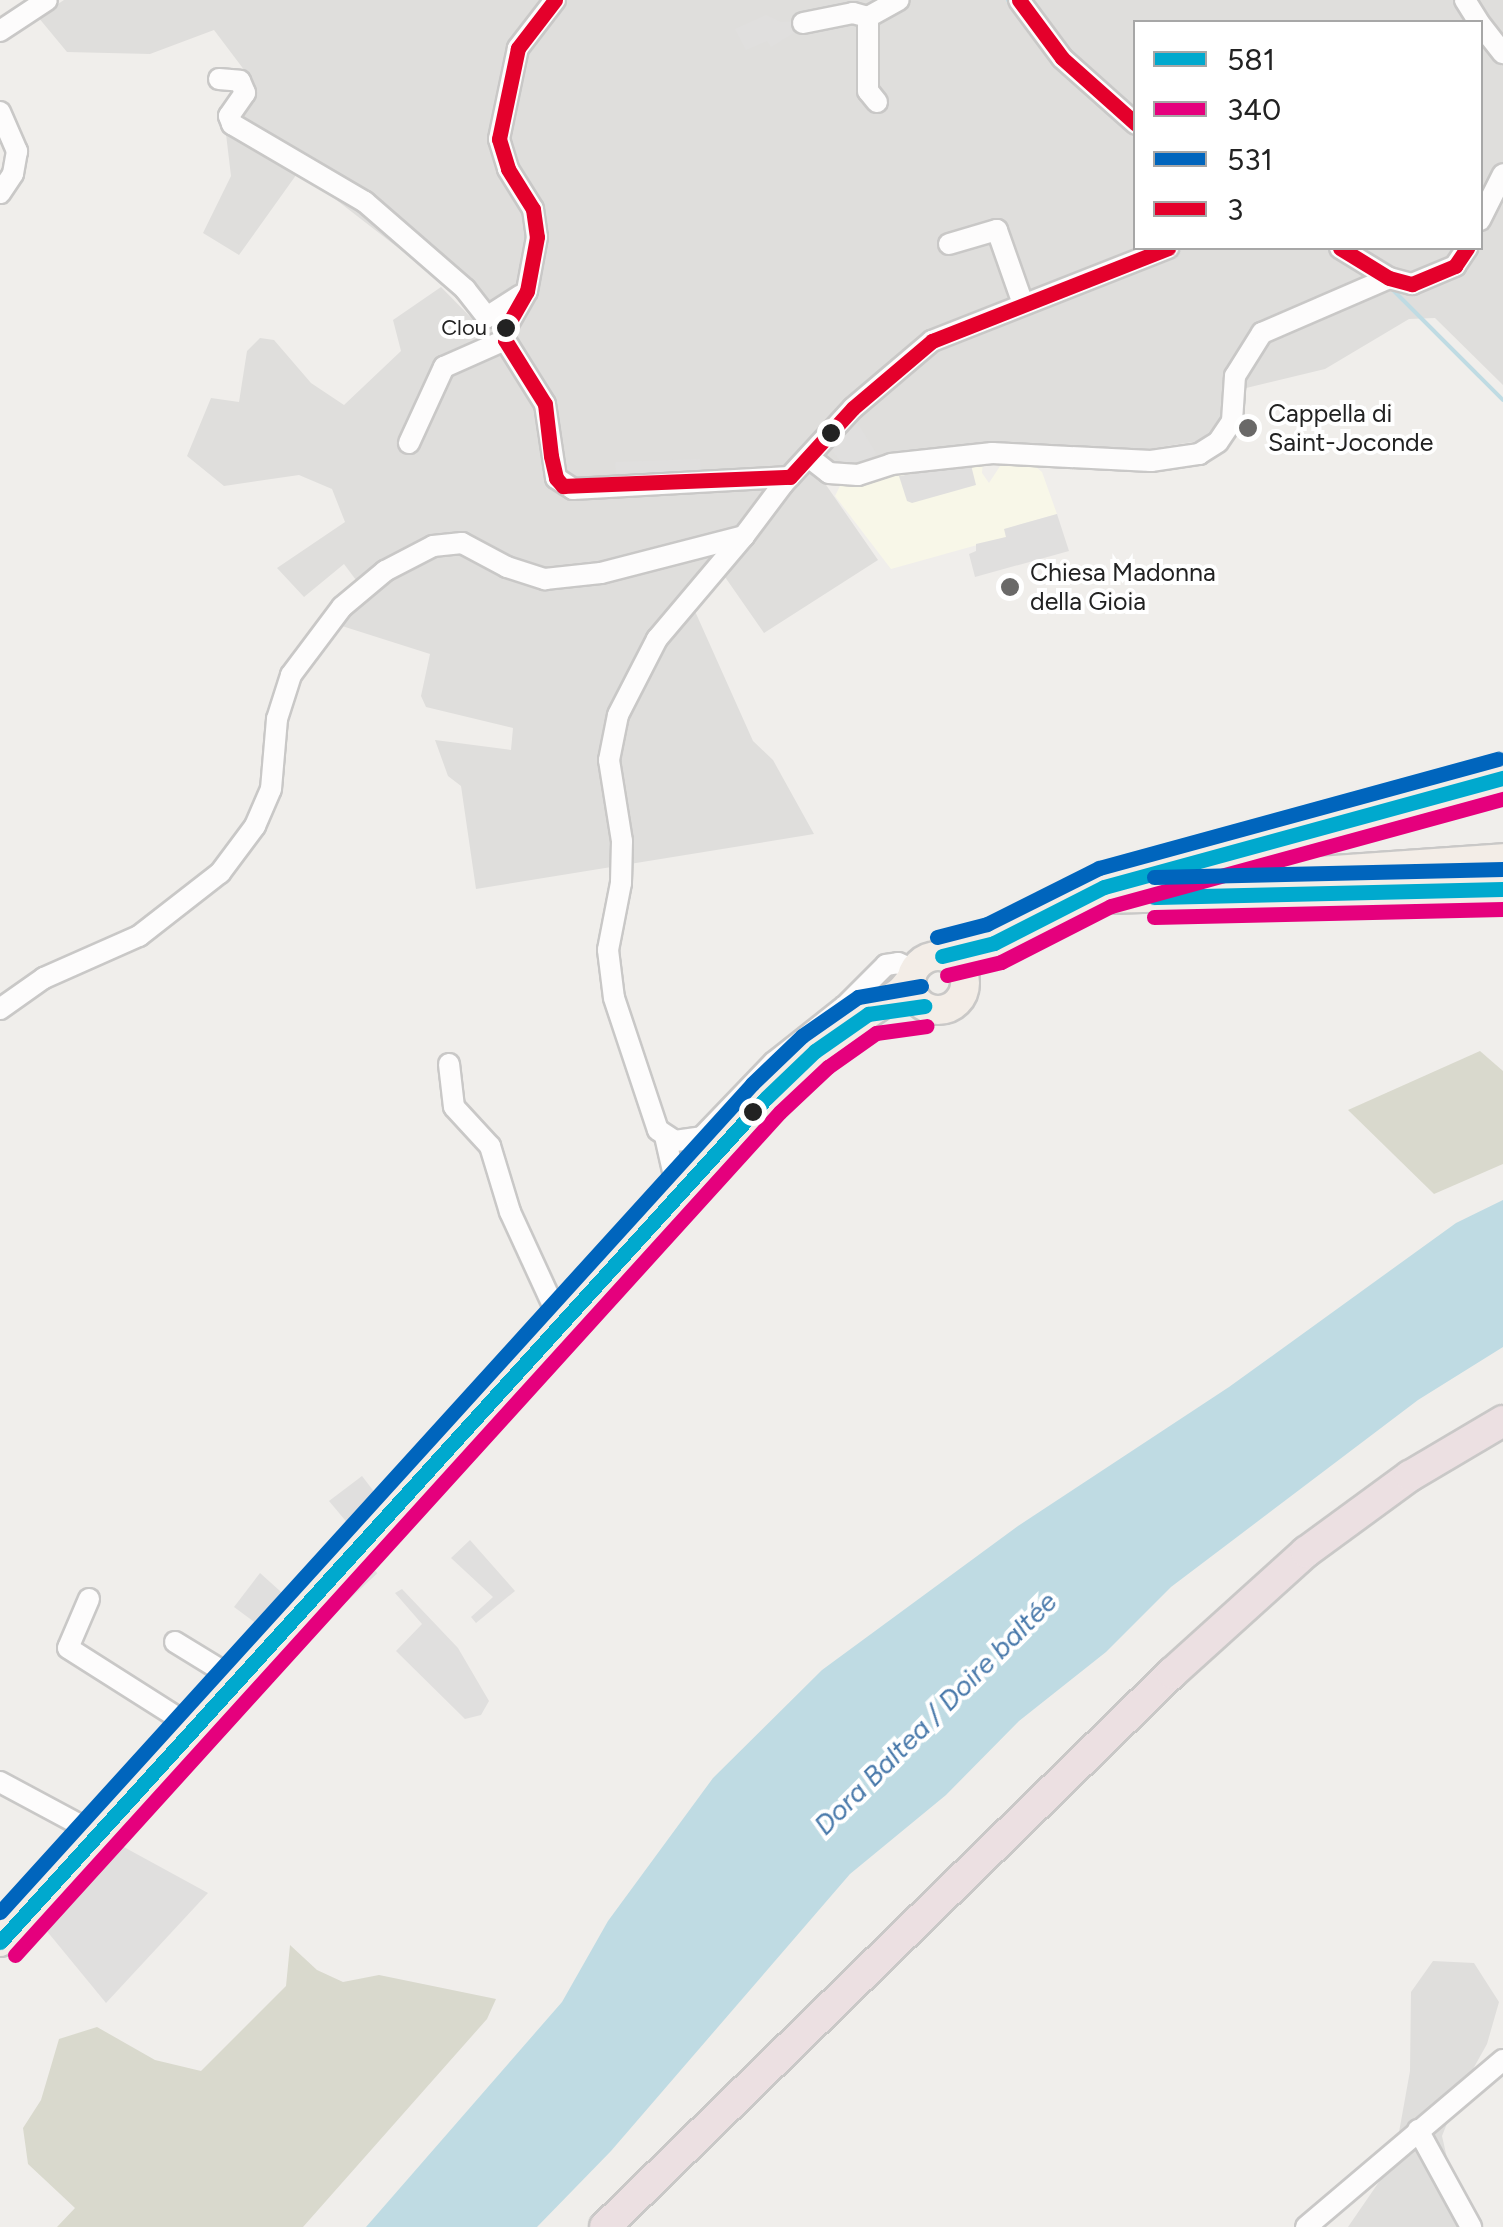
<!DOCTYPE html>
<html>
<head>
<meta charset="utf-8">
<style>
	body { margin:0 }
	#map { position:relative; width:1503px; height:2227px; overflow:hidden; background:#f0eeeb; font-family:Figtree,sans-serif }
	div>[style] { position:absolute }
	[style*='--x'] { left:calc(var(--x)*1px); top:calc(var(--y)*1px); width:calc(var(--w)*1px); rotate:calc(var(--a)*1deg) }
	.residential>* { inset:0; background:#dfdedc }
	.education>* { inset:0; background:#f8f7e8 }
	.construction>* { inset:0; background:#d9d9cd }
	.parking>* { inset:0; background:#e0dfde; transform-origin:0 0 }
	.water>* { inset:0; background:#bfdbe3 }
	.stream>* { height:4px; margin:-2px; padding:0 2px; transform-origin:2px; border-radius:2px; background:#bfdbe3 }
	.roads { filter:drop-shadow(2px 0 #c9c8c7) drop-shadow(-2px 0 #c9c8c7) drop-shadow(0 2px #c9c8c7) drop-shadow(0 -2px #c9c8c7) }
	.minor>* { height:20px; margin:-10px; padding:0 10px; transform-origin:10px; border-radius:10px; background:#fdfcfc }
	.major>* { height:28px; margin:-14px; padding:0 14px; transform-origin:14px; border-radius:14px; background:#f3ede7 }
	.major>.ring { margin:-14px; padding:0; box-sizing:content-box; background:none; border:28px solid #f3ede7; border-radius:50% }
	.highway>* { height:30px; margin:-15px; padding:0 15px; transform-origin:15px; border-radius:15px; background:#ece0e2 }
	.bus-1>* { height:15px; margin:-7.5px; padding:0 7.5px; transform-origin:7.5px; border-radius:7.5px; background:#00a9ce }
	.bus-2>* { height:15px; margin:-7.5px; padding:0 7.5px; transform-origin:7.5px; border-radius:7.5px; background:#e5007d }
	.bus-3>* { height:15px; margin:-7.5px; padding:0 7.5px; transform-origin:7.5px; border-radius:7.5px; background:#0065bd }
	.bus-4>* { height:15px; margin:-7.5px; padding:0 7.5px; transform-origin:7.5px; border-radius:7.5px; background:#e4002b }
	.dots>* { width:28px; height:28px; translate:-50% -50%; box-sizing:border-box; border:5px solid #fff; border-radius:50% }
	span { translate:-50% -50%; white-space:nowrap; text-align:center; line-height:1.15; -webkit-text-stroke:8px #fff; paint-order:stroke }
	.bus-label { font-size:22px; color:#222 }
	.right { translate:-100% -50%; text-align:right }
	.poi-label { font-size:25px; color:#222 }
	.left { translate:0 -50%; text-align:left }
	.water-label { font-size:28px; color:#4a7aab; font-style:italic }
	.legend { position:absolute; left:1133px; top:20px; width:350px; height:230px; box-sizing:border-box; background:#fff; border:2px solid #a7a7a7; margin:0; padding:12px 18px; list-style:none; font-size:30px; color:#222 }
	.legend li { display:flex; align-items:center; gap:20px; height:50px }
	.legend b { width:50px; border:2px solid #a7a7a7 }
</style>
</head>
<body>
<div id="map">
	<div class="residential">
		<div style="clip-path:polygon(evenodd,64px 0,1503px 0,1503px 385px,1435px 318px,1409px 319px,1325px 369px,1242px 389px,1244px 412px,1228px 416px,1199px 441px,1129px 452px,883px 460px,824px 482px,878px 560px,764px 633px,725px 577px,694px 609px,753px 741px,773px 760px,814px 834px,476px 889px,461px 786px,448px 776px,435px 740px,511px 750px,513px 728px,426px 707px,421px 696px,430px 654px,342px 626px,368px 596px,344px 564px,304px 597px,277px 568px,345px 522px,332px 489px,299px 475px,224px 486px,187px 456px,211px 398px,239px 402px,247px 351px,260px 338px,274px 340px,311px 383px,344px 405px,401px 351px,393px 320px,441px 287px,493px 340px,450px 288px,299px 171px,239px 255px,203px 233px,231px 176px,226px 134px,239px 120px,254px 83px,214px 30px,150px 54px,67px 52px,38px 17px,64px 0,1136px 22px,1480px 22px,1480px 248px,1136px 248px,1136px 22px)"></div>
		<div style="clip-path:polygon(1433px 1961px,1474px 1963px,1499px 2002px,1487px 2044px,1458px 2096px,1442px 2136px,1453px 2184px,1477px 2227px,1348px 2227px,1394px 2160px,1410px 2071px,1411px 1992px)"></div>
	</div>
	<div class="education">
		<div style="clip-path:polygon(983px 460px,982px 473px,989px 483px,1004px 460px,1036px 467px,1042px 472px,1057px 514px,1005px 529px,1006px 537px,891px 569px,835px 496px,840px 486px,894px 469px)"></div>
	</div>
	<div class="construction">
		<div style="clip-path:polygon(1480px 1051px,1503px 1071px,1503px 1164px,1434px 1194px,1348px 1110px)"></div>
		<div style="clip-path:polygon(290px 1945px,317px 1970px,343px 1982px,379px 1975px,496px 1999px,487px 2019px,303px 2227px,57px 2227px,75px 2208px,28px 2164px,23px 2128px,41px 2100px,59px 2039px,97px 2027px,155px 2060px,201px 2071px,286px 1986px)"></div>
	</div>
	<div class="parking">
		<div style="clip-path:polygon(766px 15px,781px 22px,801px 21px,804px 27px,771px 47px,767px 41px,746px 50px,735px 29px)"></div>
		<div style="clip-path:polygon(857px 422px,876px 453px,864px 464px,845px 467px,830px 448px)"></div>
		<div style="clip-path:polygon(700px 459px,701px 473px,616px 474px,615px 462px)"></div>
		<div style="clip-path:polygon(971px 465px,976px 485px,912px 503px,907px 501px,899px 476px)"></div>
		<div style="clip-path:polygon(1057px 514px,1069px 551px,975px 577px,969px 554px,976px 551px,976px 544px,1006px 537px,1004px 529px)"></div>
		<div style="clip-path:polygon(362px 1476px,382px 1502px,355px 1532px,329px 1501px)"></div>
		<div style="clip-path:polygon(470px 1540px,515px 1591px,476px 1623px,471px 1617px,493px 1597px,451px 1558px)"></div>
		<div style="left:365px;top:1560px;width:18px;height:71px;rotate:47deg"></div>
		<div style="clip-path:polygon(260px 1573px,290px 1600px,264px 1629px,234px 1607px)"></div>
		<div style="clip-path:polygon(402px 1589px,458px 1648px,489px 1701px,481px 1715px,465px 1719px,396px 1651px,422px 1624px,395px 1593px)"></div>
		<div style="clip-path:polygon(122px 1846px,208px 1893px,106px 2003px,46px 1930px)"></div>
	</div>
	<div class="water">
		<div style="clip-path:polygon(1503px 1200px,1503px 1347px,1418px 1400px,1171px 1587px,1106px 1652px,1019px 1721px,946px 1795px,850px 1874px,611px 2151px,537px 2227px,366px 2227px,562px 2002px,608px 1921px,713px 1778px,822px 1670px,1018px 1526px,1229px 1387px,1456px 1223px)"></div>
	</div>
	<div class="stream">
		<div style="--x:1008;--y:0;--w:45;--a:54.9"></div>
		<div style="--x:1389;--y:286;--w:161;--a:45"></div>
	</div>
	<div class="roads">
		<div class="minor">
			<div style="--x:555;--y:0;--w:61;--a:127.6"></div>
			<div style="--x:518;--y:48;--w:93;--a:101.8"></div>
			<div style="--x:499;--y:139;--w:31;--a:73"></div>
			<div style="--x:508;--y:169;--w:47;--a:58"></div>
			<div style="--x:533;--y:209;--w:28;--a:82"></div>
			<div style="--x:537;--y:237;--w:55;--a:100.5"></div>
			<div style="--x:527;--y:291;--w:43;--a:119.6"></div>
			<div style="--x:506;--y:328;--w:12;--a:95"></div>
			<div style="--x:505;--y:340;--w:75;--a:58"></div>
			<div style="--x:545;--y:404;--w:75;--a:81.5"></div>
			<div style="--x:556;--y:478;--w:20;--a:33"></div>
			<div style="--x:573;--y:489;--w:217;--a:-3.2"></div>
			<div style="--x:1019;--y:0;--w:72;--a:53.4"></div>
			<div style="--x:1062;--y:58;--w:99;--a:41.7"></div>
			<div style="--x:1465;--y:0;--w:26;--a:58"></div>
			<div style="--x:803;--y:23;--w:51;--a:-11.3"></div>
			<div style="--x:853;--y:13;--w:16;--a:15"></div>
			<div style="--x:1480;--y:24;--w:37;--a:52"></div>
			<div style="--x:0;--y:31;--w:56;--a:-33.4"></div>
			<div style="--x:219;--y:79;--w:21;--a:5"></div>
			<div style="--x:240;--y:81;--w:13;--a:67"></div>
			<div style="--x:245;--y:93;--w:28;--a:125"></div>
			<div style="--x:229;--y:116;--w:9;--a:69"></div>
			<div style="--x:232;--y:124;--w:154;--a:30.4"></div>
			<div style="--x:365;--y:202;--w:133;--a:41"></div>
			<div style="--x:465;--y:289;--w:36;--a:52"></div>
			<div style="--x:487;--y:317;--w:40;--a:-32.9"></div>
			<div style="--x:877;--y:102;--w:14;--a:-129"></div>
			<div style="--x:868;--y:91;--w:74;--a:-90"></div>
			<div style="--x:868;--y:17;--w:35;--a:-29"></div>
			<div style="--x:0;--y:112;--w:43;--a:66.4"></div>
			<div style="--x:17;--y:151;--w:23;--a:100"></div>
			<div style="--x:13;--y:174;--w:23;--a:124"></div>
			<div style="--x:1480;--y:220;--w:51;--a:-63.4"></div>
			<div style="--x:949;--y:244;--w:50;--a:-16.3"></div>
			<div style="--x:997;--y:230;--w:78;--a:70.6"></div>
			<div style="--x:1340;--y:248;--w:57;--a:31.5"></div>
			<div style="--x:1389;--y:278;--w:24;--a:15"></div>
			<div style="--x:1412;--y:284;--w:47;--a:-22.7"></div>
			<div style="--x:1455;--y:266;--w:22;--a:-56"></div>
			<div style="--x:409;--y:443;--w:84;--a:-65.3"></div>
			<div style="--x:444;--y:367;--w:67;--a:-23.9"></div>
			<div style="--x:810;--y:458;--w:24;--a:38"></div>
			<div style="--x:829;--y:473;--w:29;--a:4"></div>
			<div style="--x:858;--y:475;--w:35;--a:-18"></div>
			<div style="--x:891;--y:464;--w:102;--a:-6.2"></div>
			<div style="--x:992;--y:453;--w:159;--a:2.9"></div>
			<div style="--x:1151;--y:461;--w:49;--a:-8.3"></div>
			<div style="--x:1199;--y:454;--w:22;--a:-32"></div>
			<div style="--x:1218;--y:442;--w:25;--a:-56"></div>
			<div style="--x:1232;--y:421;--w:45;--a:-86.2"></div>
			<div style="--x:1235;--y:376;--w:51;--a:-57.9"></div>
			<div style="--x:1262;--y:333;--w:138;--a:-23.4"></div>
			<div style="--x:744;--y:536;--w:135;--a:130.2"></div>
			<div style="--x:657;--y:639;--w:85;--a:117.2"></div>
			<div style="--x:618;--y:715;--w:46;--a:101.3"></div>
			<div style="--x:609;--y:760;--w:82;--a:80.9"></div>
			<div style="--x:622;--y:841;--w:42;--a:91.4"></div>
			<div style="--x:621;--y:883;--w:68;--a:101"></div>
			<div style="--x:608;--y:950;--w:48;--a:82.9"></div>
			<div style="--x:614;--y:998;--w:139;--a:71.6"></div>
			<div style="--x:658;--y:1130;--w:20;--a:33"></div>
			<div style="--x:675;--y:1141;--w:27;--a:-8"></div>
			<div style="--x:702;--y:1137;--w:104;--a:-46.2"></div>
			<div style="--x:774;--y:1062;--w:90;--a:-38.3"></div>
			<div style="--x:845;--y:1006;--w:58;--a:-45"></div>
			<div style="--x:886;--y:965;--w:12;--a:-9"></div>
			<div style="--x:898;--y:963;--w:17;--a:24"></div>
			<div style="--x:0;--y:1009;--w:54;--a:-35.2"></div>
			<div style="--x:44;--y:978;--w:104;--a:-23.9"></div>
			<div style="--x:139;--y:936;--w:103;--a:-37.9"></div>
			<div style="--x:220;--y:873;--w:59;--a:-53.3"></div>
			<div style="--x:255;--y:826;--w:40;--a:-66.6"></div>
			<div style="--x:271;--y:789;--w:70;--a:-85.1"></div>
			<div style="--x:277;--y:719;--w:46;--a:-72.3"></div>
			<div style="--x:291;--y:675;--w:85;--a:-53.1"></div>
			<div style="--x:342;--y:607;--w:56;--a:-39.9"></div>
			<div style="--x:385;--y:571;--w:54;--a:-27.5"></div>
			<div style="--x:433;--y:546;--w:29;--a:-6"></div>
			<div style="--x:462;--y:543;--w:51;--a:28.1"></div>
			<div style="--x:507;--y:567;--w:40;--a:18"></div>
			<div style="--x:545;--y:579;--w:56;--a:-6.1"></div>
			<div style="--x:601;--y:573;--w:148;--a:-14.5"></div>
			<div style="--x:744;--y:536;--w:65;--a:-53.1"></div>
			<div style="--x:783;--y:484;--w:103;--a:-47.4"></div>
			<div style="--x:853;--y:408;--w:104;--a:-40.3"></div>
			<div style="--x:932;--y:341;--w:254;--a:-21.5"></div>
			<div style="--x:449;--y:1064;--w:43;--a:83.4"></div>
			<div style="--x:454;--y:1107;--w:53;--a:47.3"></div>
			<div style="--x:490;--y:1146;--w:69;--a:73.1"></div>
			<div style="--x:510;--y:1212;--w:122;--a:65.3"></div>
			<div style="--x:665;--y:1136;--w:58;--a:77.2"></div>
			<div style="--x:89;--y:1599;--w:53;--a:113.2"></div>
			<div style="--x:68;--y:1648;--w:149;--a:32.4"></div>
			<div style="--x:175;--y:1642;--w:73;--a:31.5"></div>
			<div style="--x:0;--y:1782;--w:110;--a:28.2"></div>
			<div style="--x:1418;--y:2130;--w:111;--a:61.3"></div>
			<div style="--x:1306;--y:2227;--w:258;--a:-40.3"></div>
		</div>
		<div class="major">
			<div style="--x:1176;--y:881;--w:328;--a:-4"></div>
			<div style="--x:1102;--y:899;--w:401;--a:-1.4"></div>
			<div class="ring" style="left:911px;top:956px;width:26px;height:26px"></div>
			<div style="--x:942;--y:956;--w:54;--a:-14"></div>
			<div style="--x:994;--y:943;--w:123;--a:-27"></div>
			<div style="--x:1104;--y:887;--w:414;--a:-15.3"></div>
			<div style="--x:0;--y:1942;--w:1120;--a:-47.82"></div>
			<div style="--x:752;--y:1112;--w:88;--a:-44.1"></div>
			<div style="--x:815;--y:1051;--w:105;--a:-34.9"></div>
			<div style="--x:901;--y:991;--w:16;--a:-50"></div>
		</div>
		<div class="highway">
			<div style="--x:605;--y:2227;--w:793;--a:-44.34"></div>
			<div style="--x:1172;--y:1673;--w:181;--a:-42.1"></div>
			<div style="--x:1306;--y:1552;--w:129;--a:-36.2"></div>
			<div style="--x:1410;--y:1476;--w:108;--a:-30.6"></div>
		</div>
	</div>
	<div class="bus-1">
		<div style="--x:1154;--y:897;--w:349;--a:-1.3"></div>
		<div style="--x:942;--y:956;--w:54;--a:-14"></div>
		<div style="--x:994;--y:943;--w:123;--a:-27"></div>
		<div style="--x:1104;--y:887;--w:414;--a:-15.3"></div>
		<div style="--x:0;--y:1942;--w:1140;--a:-47.77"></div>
		<div style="--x:766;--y:1098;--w:68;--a:-43.8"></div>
		<div style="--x:815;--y:1051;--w:65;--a:-34.9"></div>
		<div style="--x:868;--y:1014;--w:57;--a:-8.1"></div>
	</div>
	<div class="bus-2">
		<div style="--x:1154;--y:917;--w:349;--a:-1.3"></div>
		<div style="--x:947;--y:975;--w:56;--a:-13.5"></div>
		<div style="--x:1001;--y:962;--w:123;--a:-27"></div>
		<div style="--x:1111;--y:906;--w:406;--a:-15.3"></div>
		<div style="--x:15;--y:1955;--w:1138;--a:-47.78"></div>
		<div style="--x:780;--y:1112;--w:66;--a:-43.2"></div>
		<div style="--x:828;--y:1067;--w:59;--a:-35.3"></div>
		<div style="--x:876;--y:1033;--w:51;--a:-7.8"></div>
	</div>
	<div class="bus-3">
		<div style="--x:1154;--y:877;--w:349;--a:-1.3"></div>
		<div style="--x:937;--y:937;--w:52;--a:-14.6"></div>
		<div style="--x:987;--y:924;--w:125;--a:-26.6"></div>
		<div style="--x:1099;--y:868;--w:414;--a:-15.3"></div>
		<div style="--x:0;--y:1912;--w:1119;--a:-47.75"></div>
		<div style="--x:752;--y:1084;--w:69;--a:-43.8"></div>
		<div style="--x:802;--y:1036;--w:68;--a:-34.9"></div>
		<div style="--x:858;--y:997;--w:64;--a:-9.9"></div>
	</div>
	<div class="bus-4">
		<div style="--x:555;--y:0;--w:61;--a:127.6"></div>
		<div style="--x:518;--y:48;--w:93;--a:101.8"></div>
		<div style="--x:499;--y:139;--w:31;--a:73"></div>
		<div style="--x:508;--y:169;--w:47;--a:58"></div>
		<div style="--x:533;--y:209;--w:28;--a:82"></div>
		<div style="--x:537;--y:237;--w:55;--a:100.5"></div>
		<div style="--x:527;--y:291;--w:43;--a:119.6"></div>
		<div style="--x:506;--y:328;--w:12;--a:95"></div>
		<div style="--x:505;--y:340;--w:75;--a:58"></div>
		<div style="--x:545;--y:404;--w:52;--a:83.4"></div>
		<div style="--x:551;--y:456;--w:23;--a:77"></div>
		<div style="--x:556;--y:478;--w:11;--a:49"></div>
		<div style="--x:563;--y:486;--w:227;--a:-2.3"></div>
		<div style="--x:790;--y:477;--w:93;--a:-47.6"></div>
		<div style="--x:853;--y:408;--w:104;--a:-40.3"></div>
		<div style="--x:932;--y:341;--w:254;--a:-21.5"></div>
		<div style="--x:1019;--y:0;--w:72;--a:53.4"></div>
		<div style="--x:1062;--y:58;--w:99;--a:41.7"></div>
		<div style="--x:1340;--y:248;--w:57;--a:31.5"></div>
		<div style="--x:1389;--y:278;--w:24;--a:15"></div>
		<div style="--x:1412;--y:284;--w:47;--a:-22.7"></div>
		<div style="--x:1455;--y:266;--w:22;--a:-56"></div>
	</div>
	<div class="dots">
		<div style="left:506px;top:328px;background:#222"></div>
		<div style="left:1248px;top:428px;background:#6a6968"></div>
		<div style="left:831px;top:433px;background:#222"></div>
		<div style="left:1010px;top:587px;background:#6a6968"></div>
		<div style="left:753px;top:1112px;background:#222"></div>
	</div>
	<div class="bus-label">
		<span class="right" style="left:487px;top:328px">Clou</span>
	</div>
	<div class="poi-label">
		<span class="left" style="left:1268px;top:428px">Cappella di<br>Saint-Joconde</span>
		<span class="left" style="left:1030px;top:587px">Chiesa Madonna<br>della Gioia</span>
	</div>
	<div class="water-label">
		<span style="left:935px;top:1713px;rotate:-45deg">Dora Baltea / Doire baltée</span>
	</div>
	<ul class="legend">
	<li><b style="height:12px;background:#00a9ce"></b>581</li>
	<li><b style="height:12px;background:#e5007d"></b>340</li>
	<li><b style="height:12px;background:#0065bd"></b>531</li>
	<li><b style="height:12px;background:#e4002b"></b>3</li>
	</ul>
</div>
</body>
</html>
